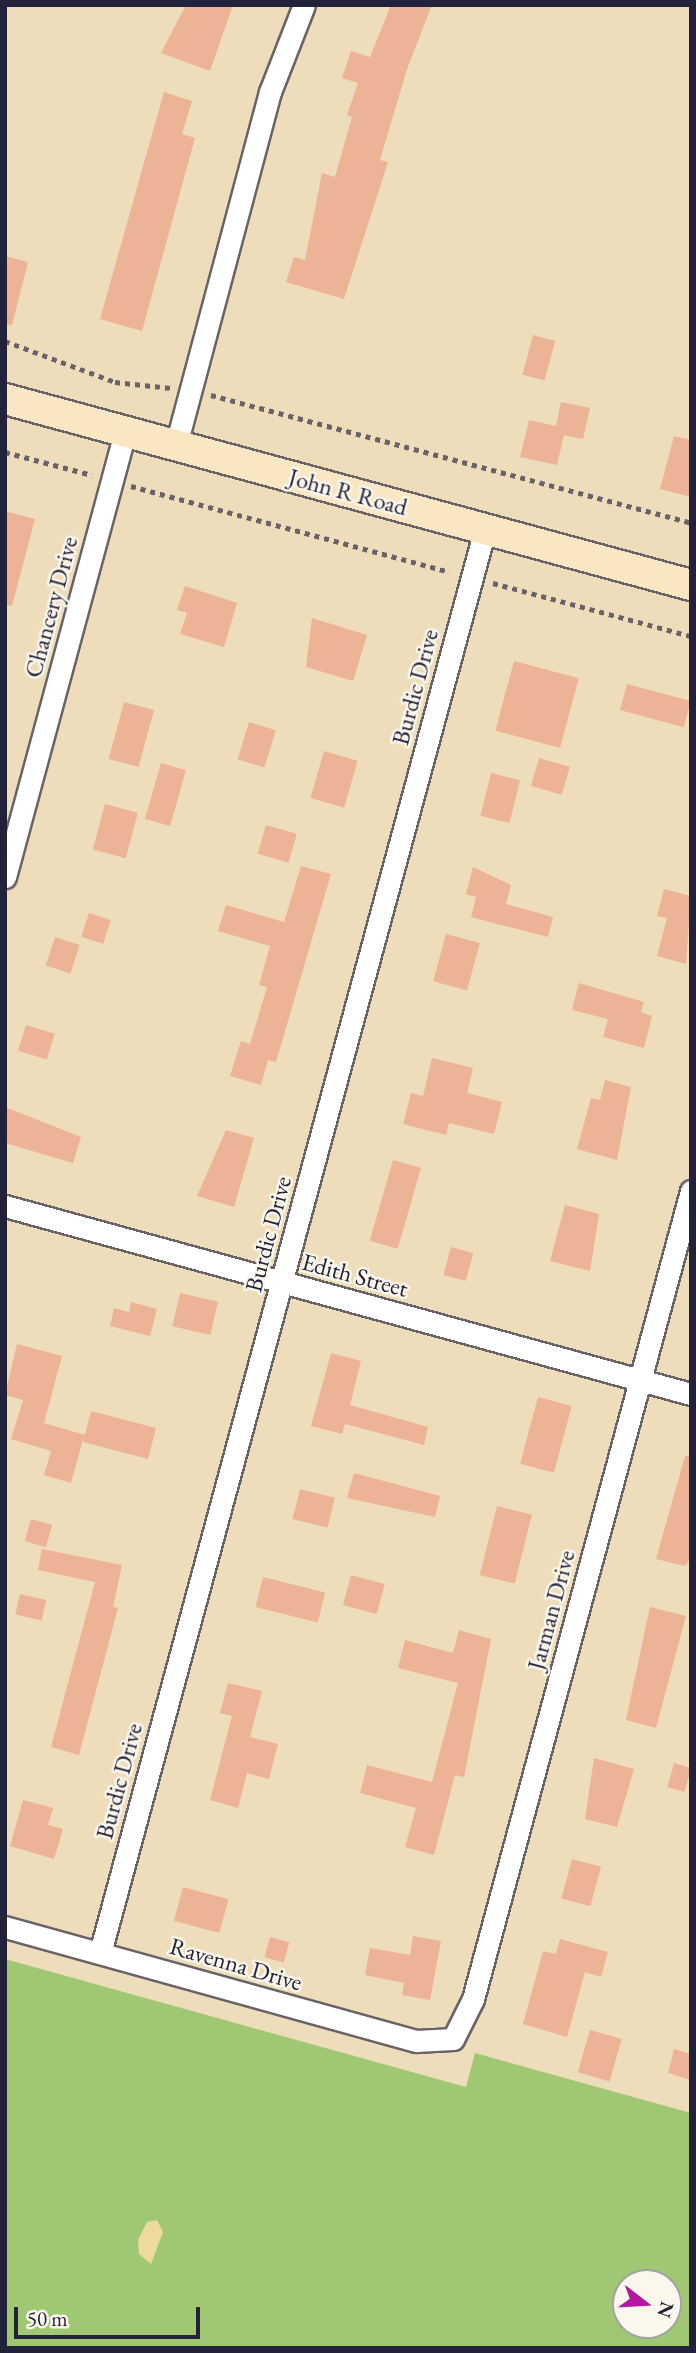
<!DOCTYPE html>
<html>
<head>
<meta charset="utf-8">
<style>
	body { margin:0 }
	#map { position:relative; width:696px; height:2353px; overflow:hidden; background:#eeddba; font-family:"EB Garamond",serif }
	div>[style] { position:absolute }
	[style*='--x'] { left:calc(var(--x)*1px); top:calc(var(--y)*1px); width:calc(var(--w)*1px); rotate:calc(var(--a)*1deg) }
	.green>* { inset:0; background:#a0c873 }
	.sand>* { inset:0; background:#eeda9e }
	.building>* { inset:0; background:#edb396; transform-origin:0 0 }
	.path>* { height:4.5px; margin-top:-2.25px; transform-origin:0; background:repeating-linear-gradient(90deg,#696367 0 5px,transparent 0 10px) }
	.roads { filter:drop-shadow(2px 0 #696367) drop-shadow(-2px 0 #696367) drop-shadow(0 2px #696367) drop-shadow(0 -2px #696367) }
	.minor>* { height:21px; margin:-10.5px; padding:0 10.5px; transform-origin:10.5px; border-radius:10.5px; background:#fff }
	.secondary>* { height:30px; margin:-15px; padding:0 15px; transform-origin:15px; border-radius:15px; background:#f9e7c3 }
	span { translate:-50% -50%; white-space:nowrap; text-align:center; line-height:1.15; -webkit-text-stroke:5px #fbf7ec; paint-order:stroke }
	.street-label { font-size:24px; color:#22223b }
	.frame { position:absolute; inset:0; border:7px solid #22223b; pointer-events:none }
	.north { position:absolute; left:612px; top:2269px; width:70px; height:70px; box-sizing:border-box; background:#fbf7ec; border:2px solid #a4a2a5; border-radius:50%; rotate:107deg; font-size:19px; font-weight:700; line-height:28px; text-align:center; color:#22223b }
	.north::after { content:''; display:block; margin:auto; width:24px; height:32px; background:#b5179e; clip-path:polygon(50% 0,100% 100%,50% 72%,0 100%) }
	.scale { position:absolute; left:14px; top:2307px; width:186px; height:32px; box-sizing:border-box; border:4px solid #22223b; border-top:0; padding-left:9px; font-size:21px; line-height:24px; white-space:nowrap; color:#22223b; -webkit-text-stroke:5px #fbf7ec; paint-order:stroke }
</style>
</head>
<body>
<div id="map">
	<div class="green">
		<div style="clip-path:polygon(evenodd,5px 1959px,466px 2087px,475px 2053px,691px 2113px,691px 2348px,5px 2348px,5px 1959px,626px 2283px,668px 2283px,668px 2325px,626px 2325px,626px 2283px)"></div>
	</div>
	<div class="sand">
		<div style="clip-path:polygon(157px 2220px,163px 2232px,151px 2264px,139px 2254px,138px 2240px,147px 2222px)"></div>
	</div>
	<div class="building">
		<div style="clip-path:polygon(186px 5px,233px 5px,210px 71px,161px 53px)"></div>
		<div style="clip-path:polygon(391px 5px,432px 5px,407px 69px,380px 160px,388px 162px,344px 299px,286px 282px,294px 257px,305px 260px,322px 173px,335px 177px,352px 117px,347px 115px,358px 83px,342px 78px,351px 51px,370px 57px)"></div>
		<div style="clip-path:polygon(164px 92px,192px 101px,182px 134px,195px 138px,142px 331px,100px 319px)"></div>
		<div style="clip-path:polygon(5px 256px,28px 262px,12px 325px,5px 324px)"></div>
		<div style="left:533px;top:335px;width:23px;height:41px;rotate:15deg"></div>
		<div style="clip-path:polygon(561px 402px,590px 408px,583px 439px,564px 435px,557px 465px,520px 457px,529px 420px,556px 426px)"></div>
		<div style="clip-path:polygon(674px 436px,691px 440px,691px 497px,660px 489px)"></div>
		<div style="clip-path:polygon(5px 511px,35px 519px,12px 606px,5px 605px)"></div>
		<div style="clip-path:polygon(185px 586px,237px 603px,224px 647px,180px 634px,187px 613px,177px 610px)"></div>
		<div style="clip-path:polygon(312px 618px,367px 635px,353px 681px,306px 667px)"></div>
		<div style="left:514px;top:661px;width:67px;height:72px;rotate:15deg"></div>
		<div style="left:627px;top:684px;width:66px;height:27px;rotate:15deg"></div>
		<div style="left:124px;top:702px;width:31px;height:59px;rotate:15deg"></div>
		<div style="left:249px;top:722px;width:28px;height:39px;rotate:17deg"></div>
		<div style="left:324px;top:751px;width:35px;height:49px;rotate:16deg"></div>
		<div style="left:539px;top:758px;width:32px;height:29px;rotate:16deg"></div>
		<div style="left:161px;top:763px;width:26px;height:58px;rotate:16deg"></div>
		<div style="left:491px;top:773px;width:30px;height:44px;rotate:14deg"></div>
		<div style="left:105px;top:804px;width:34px;height:47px;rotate:15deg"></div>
		<div style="left:266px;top:825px;width:32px;height:30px;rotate:16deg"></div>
		<div style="clip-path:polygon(301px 866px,331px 874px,276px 1062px,268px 1060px,261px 1085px,230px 1076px,241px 1041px,250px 1044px,267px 987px,259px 985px,270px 946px,218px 931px,226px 905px,284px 922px)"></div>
		<div style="clip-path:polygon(473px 867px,511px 885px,506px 904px,553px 917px,548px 937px,471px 917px,476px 897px,466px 894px)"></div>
		<div style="clip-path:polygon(664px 889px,691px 896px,686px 964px,657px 956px,667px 918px,657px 916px)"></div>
		<div style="left:89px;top:913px;width:23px;height:25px;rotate:18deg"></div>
		<div style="left:446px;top:934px;width:35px;height:49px;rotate:15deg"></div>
		<div style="left:55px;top:937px;width:26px;height:30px;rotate:18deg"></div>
		<div style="clip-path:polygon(579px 983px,644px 1002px,641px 1012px,652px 1016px,644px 1048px,603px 1037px,608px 1019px,572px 1010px)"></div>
		<div style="left:26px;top:1025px;width:30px;height:27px;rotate:17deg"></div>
		<div style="clip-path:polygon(432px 1058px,473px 1068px,467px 1093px,502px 1102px,494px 1134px,449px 1123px,446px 1135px,403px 1124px,411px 1093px,423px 1096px)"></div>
		<div style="clip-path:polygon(605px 1080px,631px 1087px,617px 1160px,577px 1149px,591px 1098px,600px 1100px)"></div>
		<div style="clip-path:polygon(5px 1107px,81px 1137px,73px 1163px,5px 1143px)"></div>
		<div style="clip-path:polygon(226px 1130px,254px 1138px,234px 1207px,197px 1196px)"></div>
		<div style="left:393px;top:1160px;width:29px;height:84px;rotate:16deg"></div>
		<div style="clip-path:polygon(565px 1205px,599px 1214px,590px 1271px,550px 1261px)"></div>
		<div style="left:451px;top:1247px;width:23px;height:29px;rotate:15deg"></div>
		<div style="left:180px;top:1293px;width:39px;height:34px;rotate:13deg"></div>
		<div style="clip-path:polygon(131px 1302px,157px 1309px,150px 1336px,110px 1326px,114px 1308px,129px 1312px)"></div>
		<div style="clip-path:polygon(17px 1344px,62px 1356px,44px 1423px,85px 1435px,91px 1411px,156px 1428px,148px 1459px,83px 1442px,84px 1436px,71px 1483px,44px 1475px,51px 1451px,11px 1439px,23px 1400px,5px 1395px)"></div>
		<div style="clip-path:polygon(331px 1353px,361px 1361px,350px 1405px,428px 1427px,424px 1445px,345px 1424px,342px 1434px,311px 1426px)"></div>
		<div style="left:538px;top:1397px;width:35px;height:69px;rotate:15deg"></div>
		<div style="clip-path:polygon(685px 1456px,691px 1456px,691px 1558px,685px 1566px,656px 1559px)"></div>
		<div style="clip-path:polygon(354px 1473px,440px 1496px,435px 1517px,347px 1498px)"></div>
		<div style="left:300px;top:1489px;width:36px;height:31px;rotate:14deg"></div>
		<div style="left:497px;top:1506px;width:36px;height:71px;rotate:14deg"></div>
		<div style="left:31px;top:1519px;width:22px;height:23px;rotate:16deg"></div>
		<div style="clip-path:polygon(42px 1549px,122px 1565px,113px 1607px,118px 1608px,79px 1755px,51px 1747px,95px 1582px,38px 1570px)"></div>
		<div style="left:351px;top:1575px;width:35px;height:31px;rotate:15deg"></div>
		<div style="left:263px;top:1577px;width:64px;height:31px;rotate:14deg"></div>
		<div style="left:20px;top:1594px;width:27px;height:21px;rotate:13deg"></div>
		<div style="clip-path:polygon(650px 1607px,686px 1616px,656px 1728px,626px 1720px)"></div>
		<div style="clip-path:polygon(459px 1630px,491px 1639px,464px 1777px,455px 1775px,434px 1855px,405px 1847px,416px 1808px,360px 1793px,367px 1765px,432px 1782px,458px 1683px,398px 1668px,405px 1640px,453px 1653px)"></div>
		<div style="clip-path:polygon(228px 1683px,262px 1691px,250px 1737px,278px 1744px,269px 1779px,247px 1773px,238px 1808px,210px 1800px,232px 1716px,220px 1713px)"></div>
		<div style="clip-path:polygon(594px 1758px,634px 1769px,617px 1827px,585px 1819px)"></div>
		<div style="left:674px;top:1763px;width:18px;height:25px;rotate:16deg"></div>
		<div style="clip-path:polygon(23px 1800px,53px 1808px,48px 1825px,63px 1829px,54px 1859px,10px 1846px)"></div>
		<div style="left:572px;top:1859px;width:30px;height:41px;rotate:15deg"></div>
		<div style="left:183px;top:1887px;width:47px;height:35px;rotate:15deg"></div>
		<div style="clip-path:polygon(413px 1936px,441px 1941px,430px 2000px,402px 1995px,404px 1983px,365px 1975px,370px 1948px,410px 1955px)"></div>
		<div style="left:270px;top:1937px;width:20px;height:21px;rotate:15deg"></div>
		<div style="clip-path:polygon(560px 1939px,608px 1952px,601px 1977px,585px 1972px,567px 2037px,523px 2024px,543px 1951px,556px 1954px)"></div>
		<div style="left:590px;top:2030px;width:33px;height:44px;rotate:16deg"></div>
		<div style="clip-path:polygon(674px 2049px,691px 2054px,691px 2080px,668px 2073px)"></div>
	</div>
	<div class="path">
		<div style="--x:5;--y:341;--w:117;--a:20.4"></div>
		<div style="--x:115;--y:382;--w:56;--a:6.1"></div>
		<div style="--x:211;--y:395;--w:497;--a:14.9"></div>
		<div style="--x:5;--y:452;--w:90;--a:14.8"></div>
		<div style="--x:131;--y:486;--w:330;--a:15.1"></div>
		<div style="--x:493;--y:583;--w:205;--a:15"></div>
	</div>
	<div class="roads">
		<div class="minor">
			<div style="--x:176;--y:445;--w:365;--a:-75.1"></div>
			<div style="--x:270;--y:92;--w:93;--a:-68.7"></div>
			<div style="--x:5;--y:877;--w:462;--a:-74.9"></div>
			<div style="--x:5;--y:1206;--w:711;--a:15.33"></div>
			<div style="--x:5;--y:1927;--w:427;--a:15.5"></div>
			<div style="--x:416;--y:2041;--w:37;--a:-3"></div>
			<div style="--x:453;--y:2039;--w:45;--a:-63.4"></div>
			<div style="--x:473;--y:1999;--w:837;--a:-74.9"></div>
			<div style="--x:100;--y:1953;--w:1475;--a:-74.87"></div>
		</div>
		<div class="secondary">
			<div style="--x:5;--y:399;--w:711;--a:15.17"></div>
		</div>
	</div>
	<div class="street-label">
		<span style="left:348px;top:492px;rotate:15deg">John R Road</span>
		<span style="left:51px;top:607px;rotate:-75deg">Chancery Drive</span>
		<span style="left:415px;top:687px;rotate:-75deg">Burdic Drive</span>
		<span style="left:268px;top:1234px;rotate:-75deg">Burdic Drive</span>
		<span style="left:355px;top:1275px;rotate:15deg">Edith Street</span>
		<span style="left:551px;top:1610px;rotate:-75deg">Jarman Drive</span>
		<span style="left:119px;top:1781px;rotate:-75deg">Burdic Drive</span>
		<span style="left:236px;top:1964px;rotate:16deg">Ravenna Drive</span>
	</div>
	<div class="frame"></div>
	<div class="north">N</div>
	<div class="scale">50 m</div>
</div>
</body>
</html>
